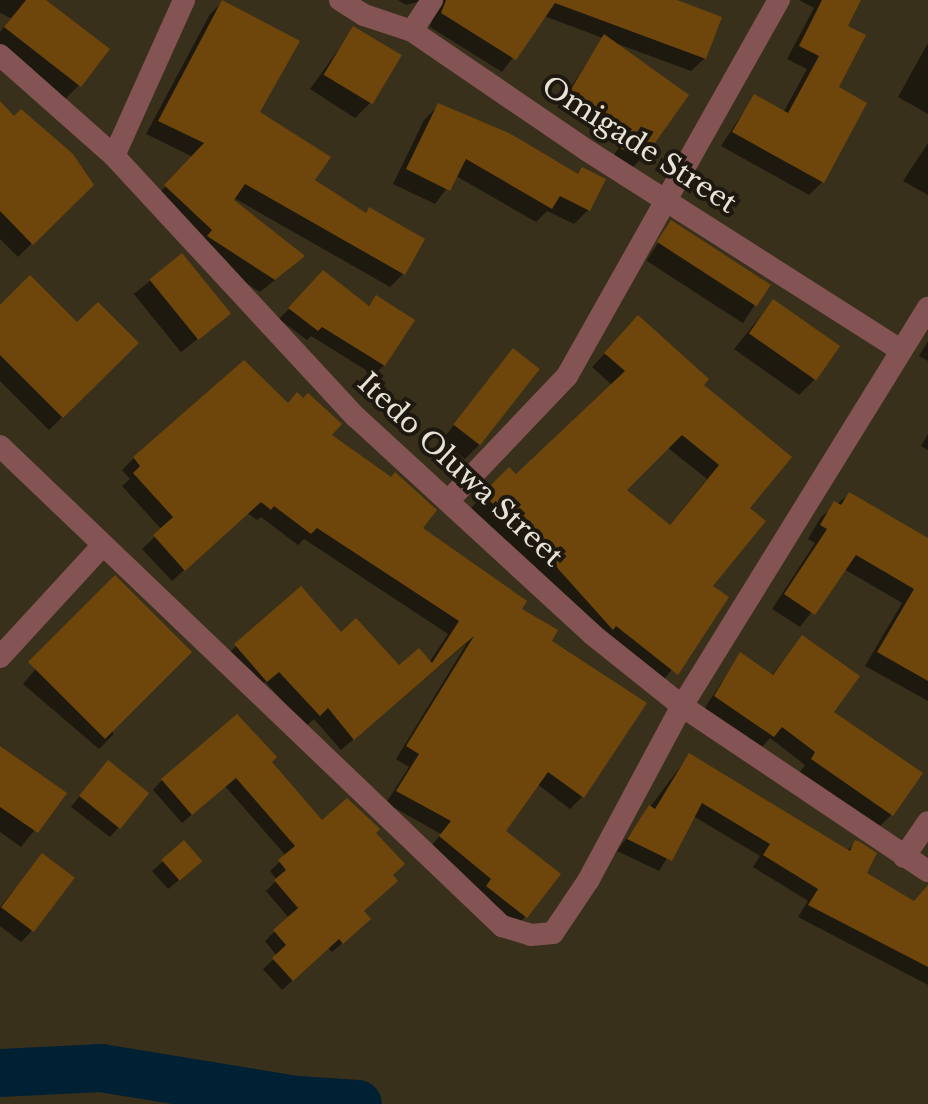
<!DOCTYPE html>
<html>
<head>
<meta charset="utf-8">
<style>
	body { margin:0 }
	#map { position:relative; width:928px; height:1104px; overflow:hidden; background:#39301c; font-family:"Libre Baskerville",serif }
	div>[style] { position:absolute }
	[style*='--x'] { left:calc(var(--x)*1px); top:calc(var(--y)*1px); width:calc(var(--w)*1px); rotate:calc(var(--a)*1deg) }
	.shadow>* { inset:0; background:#0007; transform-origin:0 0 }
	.river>* { height:48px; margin:-24px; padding:0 24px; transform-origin:24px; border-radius:24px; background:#002134 }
	.building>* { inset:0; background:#6e450b; transform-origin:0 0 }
	.minor>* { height:22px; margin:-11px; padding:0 11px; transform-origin:11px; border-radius:11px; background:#845353 }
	span { translate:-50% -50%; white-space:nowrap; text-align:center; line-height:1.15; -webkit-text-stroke:8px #1d1910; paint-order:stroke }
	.street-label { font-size:28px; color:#e8e3d6 }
</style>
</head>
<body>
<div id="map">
	<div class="shadow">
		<div style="clip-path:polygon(0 0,43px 0,79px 85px,65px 99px,0 49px,0 32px,11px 18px,0 13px)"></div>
		<div style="clip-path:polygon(398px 0,425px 0,406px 5px)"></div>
		<div style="clip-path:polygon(426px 0,671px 0,705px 58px,691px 71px,615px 43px,640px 160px,631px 169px,612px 158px,624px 139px,562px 101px,603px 38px,544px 16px,502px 72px,430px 27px,434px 14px)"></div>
		<div style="clip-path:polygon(799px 0,858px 0,845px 27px,822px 182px,809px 195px,721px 146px,754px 96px,783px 113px,807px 69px,787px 59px,814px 8px)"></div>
		<div style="clip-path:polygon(224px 1px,257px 112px,312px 181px,403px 274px,390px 287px,227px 194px,289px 269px,260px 292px,196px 250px,153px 200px,193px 157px,146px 134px,210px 14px)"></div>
		<div style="clip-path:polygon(354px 28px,370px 103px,355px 118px,310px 89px)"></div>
		<div style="clip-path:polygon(928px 43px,928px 114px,898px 97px)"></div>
		<div style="clip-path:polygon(0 105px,91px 185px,18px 257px,0 239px)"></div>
		<div style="clip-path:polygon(439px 105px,577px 175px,582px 170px,588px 210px,574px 224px,547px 211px,536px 222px,456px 176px,435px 204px,393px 184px,424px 120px)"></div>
		<div style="clip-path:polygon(928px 143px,928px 195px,903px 181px)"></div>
		<div style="left:671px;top:223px;width:115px;height:45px;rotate:33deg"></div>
		<div style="left:182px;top:255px;width:75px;height:62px;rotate:51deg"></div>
		<div style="clip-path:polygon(324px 273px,367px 307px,376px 298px,384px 365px,374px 375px,311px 336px,307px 340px,279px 319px)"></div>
		<div style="clip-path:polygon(773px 301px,814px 380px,799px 395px,734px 349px)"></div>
		<div style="clip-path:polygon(0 309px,77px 325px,137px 343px,49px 430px,0 381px)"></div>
		<div style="clip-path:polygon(evenodd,625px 332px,701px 385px,747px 509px,710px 586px,726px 597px,660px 685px,470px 509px,509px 470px,516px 477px,613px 386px,592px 367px,625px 332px,667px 447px,707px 479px,669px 526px,624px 490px,667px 447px)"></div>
		<div style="clip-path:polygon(928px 341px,928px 361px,919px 356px)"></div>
		<div style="clip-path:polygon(514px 351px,480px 444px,465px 459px,441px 441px)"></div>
		<div style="clip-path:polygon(288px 405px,329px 435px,420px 529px,550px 642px,582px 797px,570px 809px,537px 784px,503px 831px,526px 916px,514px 929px,428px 850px,441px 834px,386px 803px,409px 767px,396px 759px,467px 643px,341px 750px,314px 719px,306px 726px,265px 682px,254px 692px,223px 658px,301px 589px,341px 635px,399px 668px,429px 663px,448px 634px,304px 539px,298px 545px,261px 517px,257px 520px,247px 513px,172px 581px,142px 549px,162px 530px,122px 486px,130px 479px,122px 470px,134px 458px)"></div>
		<div style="clip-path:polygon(928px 434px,928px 450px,921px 446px)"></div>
		<div style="clip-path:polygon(849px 494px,928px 540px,928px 701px,865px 666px,902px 603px,844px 569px,800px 627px,772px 609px,815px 543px,808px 539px,821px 517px)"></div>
		<div style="clip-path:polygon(101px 592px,113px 735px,99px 749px,23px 684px)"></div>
		<div style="clip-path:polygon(802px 638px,831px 713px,892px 814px,880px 826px,800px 772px,805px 765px,770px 738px,761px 748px,704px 709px,740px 654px,771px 676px)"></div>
		<div style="clip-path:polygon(0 748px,64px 793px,21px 847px,0 832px)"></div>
		<div style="clip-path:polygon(689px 755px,847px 851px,856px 842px,864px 874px,928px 909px,928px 985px,798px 917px,808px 901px,753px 867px,760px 856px,693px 816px,659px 871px,617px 851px)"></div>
		<div style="clip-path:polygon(270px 762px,321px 823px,374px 833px,359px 929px,332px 952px,328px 948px,282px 990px,263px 969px,277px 956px,265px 941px,289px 918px,266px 891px,277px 880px,270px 871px,286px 856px,225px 786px,182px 823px,153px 790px,162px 780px)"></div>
		<div style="clip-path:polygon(98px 773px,119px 827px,110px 837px,71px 807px)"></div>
		<div style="clip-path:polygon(184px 843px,190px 871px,168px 889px,152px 871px)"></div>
		<div style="clip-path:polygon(42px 856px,31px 932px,21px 942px,0 926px,0 907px)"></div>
	</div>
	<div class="river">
		<div style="--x:0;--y:1073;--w:101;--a:-2.8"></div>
		<div style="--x:101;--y:1068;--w:199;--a:9.3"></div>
		<div style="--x:297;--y:1100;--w:61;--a:3.8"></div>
	</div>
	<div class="building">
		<div style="clip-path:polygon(26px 0,46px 0,110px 49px,81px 87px,4px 27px)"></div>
		<div style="clip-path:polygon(222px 0,300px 41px,260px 112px,331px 157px,315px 180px,366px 213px,369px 207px,425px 239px,405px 275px,245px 184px,234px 200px,305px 256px,275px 280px,207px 236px,212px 230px,164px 185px,204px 143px,158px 121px)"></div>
		<div style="clip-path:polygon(446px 0,677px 0,722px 17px,706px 59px,555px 3px,516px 60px,441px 13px)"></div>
		<div style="clip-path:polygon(822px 0,861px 0,848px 26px,866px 35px,839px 87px,867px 103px,824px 183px,732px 132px,754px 94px,788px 113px,819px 56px,799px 46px)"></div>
		<div style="left:353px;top:26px;width:57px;height:57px;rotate:31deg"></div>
		<div style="clip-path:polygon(604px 34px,689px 95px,642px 161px,620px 148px,632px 129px,570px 91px)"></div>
		<div style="clip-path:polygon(0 101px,14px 116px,21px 109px,73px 154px,94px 185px,33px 245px,0 211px)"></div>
		<div style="clip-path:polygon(438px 103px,511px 134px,578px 174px,582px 167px,606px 179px,590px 211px,560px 196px,552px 209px,466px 159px,450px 191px,406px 169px)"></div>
		<div style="left:671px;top:220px;width:119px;height:26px;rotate:33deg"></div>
		<div style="left:182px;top:253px;width:78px;height:42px;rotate:51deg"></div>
		<div style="clip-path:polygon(323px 270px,369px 306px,376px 295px,415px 320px,385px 366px,322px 327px,318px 331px,288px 308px)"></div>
		<div style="clip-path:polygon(30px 275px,77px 322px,98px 302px,139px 343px,63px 418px,0 355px,0 305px)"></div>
		<div style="left:773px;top:299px;width:82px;height:42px;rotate:35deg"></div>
		<div style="clip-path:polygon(evenodd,638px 315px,709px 379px,704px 385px,792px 457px,750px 508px,766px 521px,713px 586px,729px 597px,678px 675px,616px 626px,613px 630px,526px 533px,482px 494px,509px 467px,516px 474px,625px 371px,604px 353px,638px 315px,682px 435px,719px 465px,670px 525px,627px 490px,682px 435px)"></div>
		<div style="left:513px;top:348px;width:34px;height:97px;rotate:38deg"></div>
		<div style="clip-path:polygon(244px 360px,288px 403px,297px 392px,303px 398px,308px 393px,342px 424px,332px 435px,391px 477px,395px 472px,437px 510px,423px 528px,527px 601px,522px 609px,558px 630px,552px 641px,647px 703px,584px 798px,548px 772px,506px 831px,561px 874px,527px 918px,486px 886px,491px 879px,439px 836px,451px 821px,396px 791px,419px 754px,406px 746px,474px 636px,354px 740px,328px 708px,320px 716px,279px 672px,267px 682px,234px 644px,301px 586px,341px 632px,356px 618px,399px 665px,419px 648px,432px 663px,459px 621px,317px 528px,311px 534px,274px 506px,271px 510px,261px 502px,185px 571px,153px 535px,173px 517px,133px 473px,140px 466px,133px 457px)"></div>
		<div style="clip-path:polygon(849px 492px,928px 538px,928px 681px,877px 652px,914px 589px,856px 555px,815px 615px,784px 594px,827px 529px,820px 525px,834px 501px,841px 505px)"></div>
		<div style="left:115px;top:575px;width:109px;height:123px;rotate:45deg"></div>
		<div style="clip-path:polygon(802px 635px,860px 676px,834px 712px,923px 773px,893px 816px,811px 759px,815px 752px,782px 727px,774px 737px,714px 696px,740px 652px,773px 675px)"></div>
		<div style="clip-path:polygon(237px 714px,277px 757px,272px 762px,322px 820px,347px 798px,380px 829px,376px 833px,405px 864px,393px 875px,398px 881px,364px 911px,371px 919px,343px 944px,339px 939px,293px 981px,272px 958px,286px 945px,273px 930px,298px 908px,274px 880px,286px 870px,278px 860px,295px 846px,236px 778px,192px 815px,161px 779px)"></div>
		<div style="clip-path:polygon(0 746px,67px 793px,38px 833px,0 807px)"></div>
		<div style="clip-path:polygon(689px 753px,850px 851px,855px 840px,860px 842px,877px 853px,867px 873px,914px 901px,928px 885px,928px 967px,808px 905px,818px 889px,763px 855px,770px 844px,702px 803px,672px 861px,627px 839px,649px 805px,655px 809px)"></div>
		<div style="left:108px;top:760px;width:53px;height:46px;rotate:39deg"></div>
		<div style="left:184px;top:840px;width:28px;height:30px;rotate:49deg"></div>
		<div style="left:42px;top:853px;width:41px;height:68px;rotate:37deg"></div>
	</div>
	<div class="minor">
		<div style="--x:340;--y:0;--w:28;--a:32"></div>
		<div style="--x:364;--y:15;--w:51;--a:18.4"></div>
		<div style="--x:412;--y:31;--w:213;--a:34.3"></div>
		<div style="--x:588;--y:151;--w:370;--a:32.5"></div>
		<div style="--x:412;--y:31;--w:37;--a:-57"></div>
		<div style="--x:0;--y:55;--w:152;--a:41.5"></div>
		<div style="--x:114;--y:156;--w:356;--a:47.2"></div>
		<div style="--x:356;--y:417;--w:322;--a:42.6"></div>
		<div style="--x:593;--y:635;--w:114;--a:38.6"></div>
		<div style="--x:682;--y:706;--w:296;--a:33.9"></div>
		<div style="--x:114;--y:156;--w:171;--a:-65.8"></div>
		<div style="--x:0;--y:446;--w:695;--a:43.72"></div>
		<div style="--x:502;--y:926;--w:30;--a:17"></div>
		<div style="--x:531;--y:935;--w:22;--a:-5"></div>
		<div style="--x:553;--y:933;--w:63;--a:-56.1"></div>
		<div style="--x:588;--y:881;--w:199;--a:-61.8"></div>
		<div style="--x:682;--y:706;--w:468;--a:-58.3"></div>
		<div style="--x:449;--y:500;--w:171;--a:-46.4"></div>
		<div style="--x:567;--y:376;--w:432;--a:-60.6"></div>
		<div style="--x:0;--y:657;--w:152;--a:-47.4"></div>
		<div style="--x:904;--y:857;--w:42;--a:-55.6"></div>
	</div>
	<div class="street-label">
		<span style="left:639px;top:145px;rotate:33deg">Omigade Street</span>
		<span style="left:460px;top:470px;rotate:43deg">Itedo Oluwa Street</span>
	</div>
</div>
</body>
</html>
